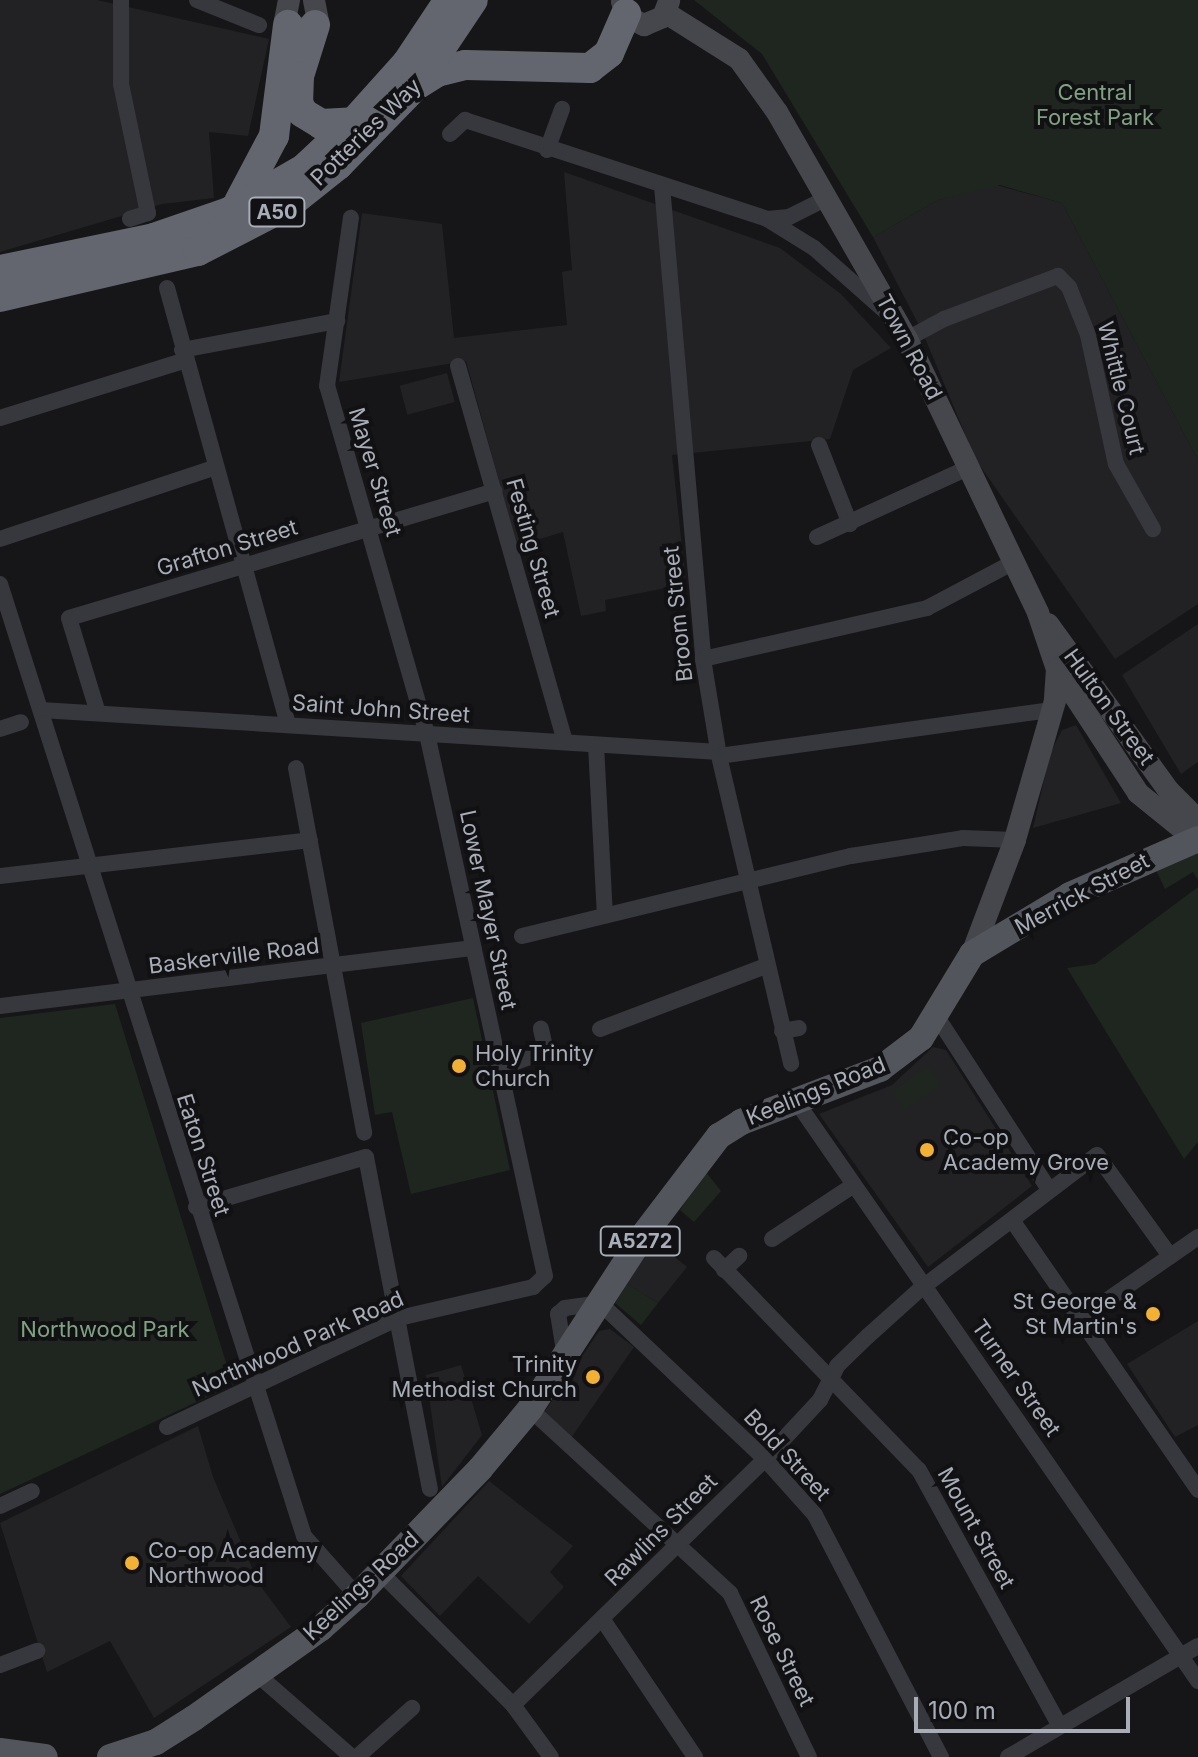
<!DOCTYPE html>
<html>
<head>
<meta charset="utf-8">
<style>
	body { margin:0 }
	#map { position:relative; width:1198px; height:1757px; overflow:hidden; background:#161618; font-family:Inter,sans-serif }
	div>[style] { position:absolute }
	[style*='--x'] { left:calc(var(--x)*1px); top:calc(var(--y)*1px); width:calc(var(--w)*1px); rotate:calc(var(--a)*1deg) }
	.built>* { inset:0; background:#222225; transform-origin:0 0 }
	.green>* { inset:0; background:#1e261f; transform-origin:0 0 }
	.street>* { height:16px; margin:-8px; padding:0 8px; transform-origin:8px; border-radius:8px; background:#37383d }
	.secondary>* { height:22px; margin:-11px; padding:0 11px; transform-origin:11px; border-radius:11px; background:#45474d }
	.primary>* { height:26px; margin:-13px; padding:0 13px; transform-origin:13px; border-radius:13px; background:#53555c }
	.highway>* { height:30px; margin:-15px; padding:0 15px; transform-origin:15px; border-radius:15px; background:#63666e }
	.dots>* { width:22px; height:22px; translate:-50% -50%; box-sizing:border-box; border:4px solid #111113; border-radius:50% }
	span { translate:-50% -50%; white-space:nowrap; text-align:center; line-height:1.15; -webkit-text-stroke:8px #111113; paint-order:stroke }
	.shield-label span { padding:2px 6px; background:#111113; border:2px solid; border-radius:6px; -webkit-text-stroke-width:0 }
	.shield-label { font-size:20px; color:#a8adb8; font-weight:700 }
	.park-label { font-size:22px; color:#7fa381 }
	.street-label { font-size:22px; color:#a8adb8 }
	.poi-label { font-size:22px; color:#a8adb8 }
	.left { translate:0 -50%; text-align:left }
	.right { translate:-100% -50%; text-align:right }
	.scale { position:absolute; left:914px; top:1697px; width:216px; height:36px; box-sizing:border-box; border:4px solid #a8adb8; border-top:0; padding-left:10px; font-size:24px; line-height:28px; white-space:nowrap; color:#a8adb8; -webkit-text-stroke:6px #111113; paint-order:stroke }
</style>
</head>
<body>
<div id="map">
	<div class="built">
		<div style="clip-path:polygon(0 0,97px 0,269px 39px,248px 136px,209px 132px,214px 198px,162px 204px,0 252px)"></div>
		<div style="clip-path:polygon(564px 172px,780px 248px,841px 294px,891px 348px,853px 370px,830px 439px,672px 455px,686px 584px,605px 600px,606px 611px,581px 616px,563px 532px,517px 546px,466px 361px,339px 382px,362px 213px,442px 224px,454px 338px,567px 325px,562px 272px,572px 270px)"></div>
		<div style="clip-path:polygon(996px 185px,1062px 203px,1198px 460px,1198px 604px,1115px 659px,976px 460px,922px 331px,873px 237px,938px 200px)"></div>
		<div style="left:447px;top:373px;width:30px;height:49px;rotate:75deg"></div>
		<div style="clip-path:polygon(1198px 624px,1198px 762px,1181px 774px,1122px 675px)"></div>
		<div style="clip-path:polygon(1076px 725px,1121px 803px,1033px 828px,1050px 754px,1062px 730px)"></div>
		<div style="clip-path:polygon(933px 1047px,946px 1050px,1032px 1186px,928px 1267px,819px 1114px,892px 1085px)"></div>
		<div style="clip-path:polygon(655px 1241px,687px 1267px,658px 1303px,627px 1284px)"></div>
		<div style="clip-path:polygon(1198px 1321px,1198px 1425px,1175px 1437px,1127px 1364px)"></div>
		<div style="clip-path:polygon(610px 1329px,634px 1347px,571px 1438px,543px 1414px,599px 1331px)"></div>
		<div style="clip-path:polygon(461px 1365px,482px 1435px,442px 1487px,426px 1375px)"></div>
		<div style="clip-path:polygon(198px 1426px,213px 1477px,259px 1584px,291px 1627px,154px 1718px,110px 1641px,47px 1672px,0 1523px)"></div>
		<div style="clip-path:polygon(489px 1481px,573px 1546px,550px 1572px,564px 1587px,529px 1624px,478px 1576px,440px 1616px,401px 1576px)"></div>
	</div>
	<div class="green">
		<div style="clip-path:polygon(694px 0,1198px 0,1198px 460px,1062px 203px,1000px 185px,938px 200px,873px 237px,762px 54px)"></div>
		<div style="clip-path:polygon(1198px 851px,1198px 880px,1193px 872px,1165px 889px,1154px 866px)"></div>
		<div style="clip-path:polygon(1198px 887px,1198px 1142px,1184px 1159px,1067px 968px,1095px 964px)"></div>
		<div style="clip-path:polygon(473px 998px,510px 1170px,411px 1194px,392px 1112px,375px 1115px,361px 1023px)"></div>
		<div style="clip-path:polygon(115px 1004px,233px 1385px,0 1494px,0 1018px)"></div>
		<div style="left:928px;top:1067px;width:23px;height:43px;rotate:56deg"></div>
		<div style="clip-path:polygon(706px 1172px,721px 1191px,694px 1222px,680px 1210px)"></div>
		<div style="clip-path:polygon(627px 1284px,658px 1303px,641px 1325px,615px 1303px)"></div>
	</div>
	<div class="street">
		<div style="--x:121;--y:0;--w:84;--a:90"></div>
		<div style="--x:121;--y:84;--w:132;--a:78.2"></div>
		<div style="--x:148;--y:213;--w:19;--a:162"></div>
		<div style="--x:197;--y:0;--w:67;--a:22"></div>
		<div style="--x:450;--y:134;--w:21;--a:-43"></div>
		<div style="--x:465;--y:120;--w:318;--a:18.1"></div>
		<div style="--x:767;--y:219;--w:55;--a:31.7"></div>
		<div style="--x:814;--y:248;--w:95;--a:41.6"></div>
		<div style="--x:547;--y:150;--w:44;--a:-69.9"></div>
		<div style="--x:662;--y:186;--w:475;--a:85"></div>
		<div style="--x:703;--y:659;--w:98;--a:80.6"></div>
		<div style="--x:719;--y:756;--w:316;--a:76.8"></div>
		<div style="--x:767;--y:219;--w:22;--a:-5"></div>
		<div style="--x:789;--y:217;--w:40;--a:-26.6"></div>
		<div style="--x:167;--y:288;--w:453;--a:74.5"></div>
		<div style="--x:907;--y:339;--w:42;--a:-28.4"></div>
		<div style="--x:944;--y:319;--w:122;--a:-20.7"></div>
		<div style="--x:1058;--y:276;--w:16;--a:45"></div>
		<div style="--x:1069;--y:287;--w:52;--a:68.4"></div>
		<div style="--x:1088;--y:335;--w:132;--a:77.8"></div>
		<div style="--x:1116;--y:464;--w:75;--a:60.4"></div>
		<div style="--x:182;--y:350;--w:158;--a:-10.6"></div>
		<div style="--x:458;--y:366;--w:391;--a:74.1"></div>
		<div style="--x:0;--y:418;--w:195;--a:-17.3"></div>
		<div style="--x:819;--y:445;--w:85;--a:68.6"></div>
		<div style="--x:817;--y:537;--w:166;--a:-24.6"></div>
		<div style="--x:0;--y:539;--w:228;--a:-18.4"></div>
		<div style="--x:0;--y:584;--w:999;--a:72.29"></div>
		<div style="--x:304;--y:1536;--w:80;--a:48.5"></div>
		<div style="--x:703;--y:659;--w:230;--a:-12.8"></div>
		<div style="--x:927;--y:608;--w:96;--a:-27.9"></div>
		<div style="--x:41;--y:710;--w:679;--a:3.54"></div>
		<div style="--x:98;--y:713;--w:99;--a:-107"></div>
		<div style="--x:69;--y:618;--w:444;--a:-16.6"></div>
		<div style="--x:0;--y:729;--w:22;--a:-18"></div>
		<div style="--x:596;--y:745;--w:170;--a:87"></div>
		<div style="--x:719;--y:756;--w:336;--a:-7.9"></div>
		<div style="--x:296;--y:768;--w:371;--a:79.4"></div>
		<div style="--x:0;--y:876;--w:312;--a:-6.6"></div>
		<div style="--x:522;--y:936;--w:339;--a:-13.7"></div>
		<div style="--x:851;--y:856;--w:113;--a:-9.1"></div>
		<div style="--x:963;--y:838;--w:52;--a:2.2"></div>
		<div style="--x:0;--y:1006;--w:477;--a:-7"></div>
		<div style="--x:937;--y:1017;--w:207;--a:57"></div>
		<div style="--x:600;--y:1029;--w:178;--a:-20.8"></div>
		<div style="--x:782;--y:1031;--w:17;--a:-10"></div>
		<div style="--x:500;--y:1068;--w:49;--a:-20.3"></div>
		<div style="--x:546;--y:1051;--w:23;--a:-103"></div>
		<div style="--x:796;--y:1101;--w:706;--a:55.27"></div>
		<div style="--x:196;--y:1207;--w:177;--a:-16.4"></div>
		<div style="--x:366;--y:1157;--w:338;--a:79.1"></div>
		<div style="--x:1012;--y:1220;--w:328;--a:55.4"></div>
		<div style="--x:772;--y:1239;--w:98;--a:-33.4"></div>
		<div style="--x:714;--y:1258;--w:295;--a:46"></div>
		<div style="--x:919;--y:1470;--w:292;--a:61.2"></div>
		<div style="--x:724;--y:1270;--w:21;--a:-43"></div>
		<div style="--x:1080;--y:1319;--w:144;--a:-34.8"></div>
		<div style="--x:565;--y:1357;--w:44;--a:-99.2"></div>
		<div style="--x:558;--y:1314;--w:9;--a:-41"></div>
		<div style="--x:565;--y:1308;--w:35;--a:-8"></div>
		<div style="--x:600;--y:1303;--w:227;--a:43.4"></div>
		<div style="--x:765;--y:1459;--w:75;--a:48.2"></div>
		<div style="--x:815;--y:1515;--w:273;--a:62.5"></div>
		<div style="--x:530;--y:1409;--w:272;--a:42.6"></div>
		<div style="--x:730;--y:1593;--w:182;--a:64.3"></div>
		<div style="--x:167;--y:1427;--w:256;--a:-25.2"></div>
		<div style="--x:399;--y:1318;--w:138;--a:-13"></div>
		<div style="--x:533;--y:1287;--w:16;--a:-43"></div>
		<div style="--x:545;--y:1276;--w:555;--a:-102.28"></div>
		<div style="--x:427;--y:734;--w:362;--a:-106"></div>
		<div style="--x:327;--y:386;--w:170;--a:-81.9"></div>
		<div style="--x:0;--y:1506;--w:35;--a:-25"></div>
		<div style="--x:380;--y:1572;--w:188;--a:45"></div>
		<div style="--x:513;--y:1705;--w:64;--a:53.8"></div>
		<div style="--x:603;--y:1620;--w:165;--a:56.1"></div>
		<div style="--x:0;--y:1665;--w:40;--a:-21"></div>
		<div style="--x:258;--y:1675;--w:125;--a:41.1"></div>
		<div style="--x:513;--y:1705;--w:352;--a:-44.3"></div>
		<div style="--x:765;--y:1459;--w:81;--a:-47"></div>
		<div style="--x:820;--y:1400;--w:38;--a:-63"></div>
		<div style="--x:837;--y:1366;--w:43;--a:-44.1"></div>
		<div style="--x:868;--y:1336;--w:69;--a:-42"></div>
		<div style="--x:919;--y:1290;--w:223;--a:-37.2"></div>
		<div style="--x:1097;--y:1155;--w:125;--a:54.1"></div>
		<div style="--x:357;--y:1757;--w:74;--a:-41.7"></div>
		<div style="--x:1008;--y:1757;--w:220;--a:-30.3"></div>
	</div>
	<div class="secondary">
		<div style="--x:289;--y:0;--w:21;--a:101"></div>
		<div style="--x:285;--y:21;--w:17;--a:36"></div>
		<div style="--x:299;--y:31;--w:21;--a:-28"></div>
		<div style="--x:318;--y:21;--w:21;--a:-101"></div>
		<div style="--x:622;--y:2;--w:16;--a:68"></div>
		<div style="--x:628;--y:17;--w:18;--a:27"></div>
		<div style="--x:644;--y:25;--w:21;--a:-23"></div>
		<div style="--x:663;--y:17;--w:17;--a:-69"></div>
		<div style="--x:666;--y:13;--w:86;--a:32.2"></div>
		<div style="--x:739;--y:59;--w:65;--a:54.4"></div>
		<div style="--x:777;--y:112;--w:262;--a:60.2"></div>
		<div style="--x:907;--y:339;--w:304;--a:64.4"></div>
		<div style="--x:1038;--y:613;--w:59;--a:71.3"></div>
		<div style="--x:1057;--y:669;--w:32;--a:94"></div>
		<div style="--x:1055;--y:701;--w:145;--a:106.1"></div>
		<div style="--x:1015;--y:840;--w:122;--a:110.7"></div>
		<div style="--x:1048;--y:624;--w:206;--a:54.1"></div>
		<div style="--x:1169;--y:791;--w:41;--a:45"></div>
		<div style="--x:1057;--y:669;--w:148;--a:56.8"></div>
		<div style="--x:1138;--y:793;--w:73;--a:38.9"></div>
	</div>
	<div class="primary">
		<div style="--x:0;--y:1751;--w:45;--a:7.6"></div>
		<div style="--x:110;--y:1757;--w:48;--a:-18.1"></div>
		<div style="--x:156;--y:1742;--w:45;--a:-32.3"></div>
		<div style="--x:194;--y:1718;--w:156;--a:-35.3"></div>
		<div style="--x:321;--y:1628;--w:48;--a:-41.6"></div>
		<div style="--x:357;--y:1596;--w:177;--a:-45.9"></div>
		<div style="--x:480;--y:1469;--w:78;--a:-50.2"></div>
		<div style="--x:530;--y:1409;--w:205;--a:-56.9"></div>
		<div style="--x:642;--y:1237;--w:127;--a:-52.7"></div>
		<div style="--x:719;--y:1136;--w:26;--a:-32"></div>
		<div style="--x:741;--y:1122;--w:149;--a:-20.9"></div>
		<div style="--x:880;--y:1069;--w:51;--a:-37.1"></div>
		<div style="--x:921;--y:1038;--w:98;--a:-58.7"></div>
		<div style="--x:972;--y:954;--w:114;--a:-31"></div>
		<div style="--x:1070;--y:895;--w:140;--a:-23.6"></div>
	</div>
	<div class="highway">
		<div style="--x:315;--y:25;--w:53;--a:107.4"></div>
		<div style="--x:299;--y:76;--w:27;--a:92"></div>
		<div style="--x:298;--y:103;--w:11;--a:63"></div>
		<div style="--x:303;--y:113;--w:21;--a:31"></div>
		<div style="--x:321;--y:124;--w:33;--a:-3"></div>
		<div style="--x:418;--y:84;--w:22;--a:-32"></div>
		<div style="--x:437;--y:72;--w:29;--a:-14"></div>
		<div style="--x:465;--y:65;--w:125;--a:1.4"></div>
		<div style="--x:590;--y:68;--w:24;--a:-38"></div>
		<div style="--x:609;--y:53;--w:43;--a:-66.4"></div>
		<div style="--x:239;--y:202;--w:75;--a:-62.1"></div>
		<div style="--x:274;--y:136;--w:112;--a:-82.8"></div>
		<div style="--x:0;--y:270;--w:157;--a:-11.7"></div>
		<div style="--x:154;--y:238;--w:79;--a:-19.1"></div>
		<div style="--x:229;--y:212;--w:54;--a:-29.9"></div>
		<div style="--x:276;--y:185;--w:34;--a:-30"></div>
		<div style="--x:305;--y:168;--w:67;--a:-43.2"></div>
		<div style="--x:354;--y:122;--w:79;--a:-48.1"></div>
		<div style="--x:407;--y:63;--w:76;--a:-56.3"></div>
		<div style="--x:0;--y:297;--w:203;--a:-13.1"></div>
		<div style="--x:198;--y:251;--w:102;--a:-27.3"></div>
		<div style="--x:289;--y:204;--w:63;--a:-38.5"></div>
		<div style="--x:338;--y:165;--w:112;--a:-45.7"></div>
		<div style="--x:416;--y:85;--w:102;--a:-56.2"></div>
	</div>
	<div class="dots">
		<div style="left:459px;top:1066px;background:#f2b134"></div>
		<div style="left:927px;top:1150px;background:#f2b134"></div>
		<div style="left:1153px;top:1314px;background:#f2b134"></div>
		<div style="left:593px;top:1377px;background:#f2b134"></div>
		<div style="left:132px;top:1563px;background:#f2b134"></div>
	</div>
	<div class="shield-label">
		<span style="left:277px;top:212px">A50</span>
		<span style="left:640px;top:1241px">A5272</span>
	</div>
	<div class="park-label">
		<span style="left:1095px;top:105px">Central<br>Forest Park</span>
		<span style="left:105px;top:1330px">Northwood Park</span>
	</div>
	<div class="street-label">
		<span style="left:366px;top:132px;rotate:-44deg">Potteries Way</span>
		<span style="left:909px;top:347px;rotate:62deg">Town Road</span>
		<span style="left:1121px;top:388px;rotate:76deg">Whittle Court</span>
		<span style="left:375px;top:472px;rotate:73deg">Mayer Street</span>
		<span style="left:227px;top:548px;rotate:-17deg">Grafton Street</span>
		<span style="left:533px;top:548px;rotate:74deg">Festing Street</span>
		<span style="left:678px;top:614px;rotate:-96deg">Broom Street</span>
		<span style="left:1109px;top:707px;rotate:54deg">Hulton Street</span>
		<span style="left:381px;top:709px;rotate:4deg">Saint John Street</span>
		<span style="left:1082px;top:894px;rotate:-28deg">Merrick Street</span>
		<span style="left:488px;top:910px;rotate:78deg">Lower Mayer Street</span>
		<span style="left:234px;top:956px;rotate:-7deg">Baskerville Road</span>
		<span style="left:816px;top:1091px;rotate:-22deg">Keelings Road</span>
		<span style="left:203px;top:1155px;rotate:72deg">Eaton Street</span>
		<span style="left:298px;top:1344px;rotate:-24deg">Northwood Park Road</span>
		<span style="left:1016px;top:1378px;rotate:55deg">Turner Street</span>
		<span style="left:787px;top:1455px;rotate:47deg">Bold Street</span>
		<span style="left:976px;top:1528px;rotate:61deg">Mount Street</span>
		<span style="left:661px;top:1530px;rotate:-45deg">Rawlins Street</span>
		<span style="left:361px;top:1586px;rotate:-43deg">Keelings Road</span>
		<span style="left:782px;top:1651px;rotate:64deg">Rose Street</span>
	</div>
	<div class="poi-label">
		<span class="left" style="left:475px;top:1066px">Holy Trinity<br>Church</span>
		<span class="left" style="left:943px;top:1150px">Co-op<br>Academy Grove</span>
		<span class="right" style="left:1137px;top:1314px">St George &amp;<br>St Martin's</span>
		<span class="right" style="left:577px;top:1377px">Trinity<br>Methodist Church</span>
		<span class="left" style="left:148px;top:1563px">Co-op Academy<br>Northwood</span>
	</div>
	<div class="scale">100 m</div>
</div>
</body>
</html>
